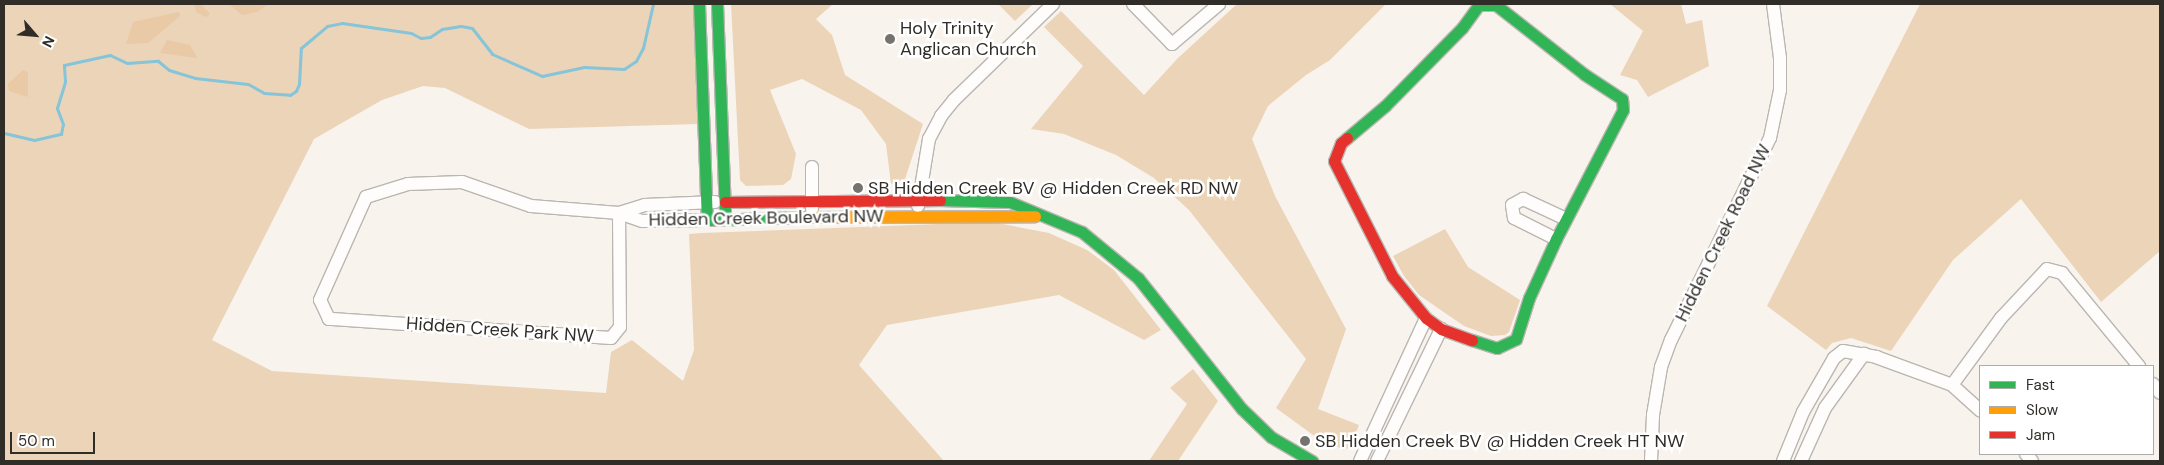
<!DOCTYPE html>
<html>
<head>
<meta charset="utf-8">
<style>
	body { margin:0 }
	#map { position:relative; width:2164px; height:465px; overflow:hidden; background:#f8f3ed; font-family:"DM Sans",sans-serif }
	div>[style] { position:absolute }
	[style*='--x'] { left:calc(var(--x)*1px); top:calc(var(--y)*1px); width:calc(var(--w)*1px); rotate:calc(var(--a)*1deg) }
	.green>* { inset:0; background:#ecd4b9 }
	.forest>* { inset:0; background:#e9c9a6 }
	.stream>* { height:3px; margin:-1.5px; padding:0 1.5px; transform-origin:1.5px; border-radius:1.5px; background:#85c4d9 }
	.roads { filter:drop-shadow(1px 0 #bab6b2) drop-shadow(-1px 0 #bab6b2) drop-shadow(0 1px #bab6b2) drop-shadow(0 -1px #bab6b2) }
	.street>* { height:12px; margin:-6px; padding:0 6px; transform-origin:6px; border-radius:6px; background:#fefdfc }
	.fast>* { height:11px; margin:-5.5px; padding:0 5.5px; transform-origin:5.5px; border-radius:5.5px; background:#30b455 }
	.slow>* { height:11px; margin:-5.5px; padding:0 5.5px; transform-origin:5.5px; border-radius:5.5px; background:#ff9f0a }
	.jam>* { height:11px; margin:-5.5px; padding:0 5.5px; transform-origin:5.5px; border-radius:5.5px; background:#e5322d }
	.dots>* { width:14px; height:14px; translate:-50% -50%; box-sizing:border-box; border:2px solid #fff; border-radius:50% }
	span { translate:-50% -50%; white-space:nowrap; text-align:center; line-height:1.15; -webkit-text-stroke:5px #fff; paint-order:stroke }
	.poi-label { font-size:18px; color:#302d29 }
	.left { translate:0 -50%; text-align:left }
	.street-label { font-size:18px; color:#302d29 }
	.frame { position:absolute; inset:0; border:5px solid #302d29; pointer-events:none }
	.legend { position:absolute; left:1979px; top:365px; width:175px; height:90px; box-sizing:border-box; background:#fff; border:1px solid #acaba9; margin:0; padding:6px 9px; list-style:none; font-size:15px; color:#302d29 }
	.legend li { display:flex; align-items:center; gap:10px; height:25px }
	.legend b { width:25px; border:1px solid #acaba9 }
	.north { position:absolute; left:10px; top:10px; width:50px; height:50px; -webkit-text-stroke:4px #fff; paint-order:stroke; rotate:117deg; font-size:14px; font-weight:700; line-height:20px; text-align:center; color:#302d29 }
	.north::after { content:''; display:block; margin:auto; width:18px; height:22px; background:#302d29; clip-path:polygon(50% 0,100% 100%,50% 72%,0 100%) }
	.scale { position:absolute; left:10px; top:432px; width:85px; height:22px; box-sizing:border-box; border:2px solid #302d29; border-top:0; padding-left:6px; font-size:15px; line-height:18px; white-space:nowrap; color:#302d29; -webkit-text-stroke:4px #fff; paint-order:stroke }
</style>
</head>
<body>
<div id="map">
	<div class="green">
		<div style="clip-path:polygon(4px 4px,693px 4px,698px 124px,529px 129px,445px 88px,423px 86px,382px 100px,314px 139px,212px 340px,272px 371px,606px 393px,611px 352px,632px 340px,683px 381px,694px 350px,689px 234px,702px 233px,992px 222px,1049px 233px,1087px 250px,1114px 270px,1161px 330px,1144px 340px,1059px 295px,887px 325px,859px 365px,944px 461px,4px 461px)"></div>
		<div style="clip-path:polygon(731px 4px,833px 4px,816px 19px,832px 35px,845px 75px,923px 124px,905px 179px,891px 184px,886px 144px,861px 110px,802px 79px,770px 90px,796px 154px,791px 179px,783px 185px,746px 186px,740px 180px)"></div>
		<div style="clip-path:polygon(998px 4px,1033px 4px,1015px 21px)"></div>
		<div style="clip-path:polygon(1237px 4px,1386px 4px,1330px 60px,1306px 75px,1268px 106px,1252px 139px,1275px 196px,1346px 329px,1318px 409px,1359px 425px,1350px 448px,1344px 450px,1313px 435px,1276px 408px,1306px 359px,1189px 210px,1154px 178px,1116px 155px,1064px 134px,1031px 129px,1083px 66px,1044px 27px,1061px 11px,1144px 95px,1178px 58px)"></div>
		<div style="clip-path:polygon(1610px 4px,1681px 4px,1686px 24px,1702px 20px,1709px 66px,1648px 97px,1637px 80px,1620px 75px,1643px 31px)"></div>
		<div style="clip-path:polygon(1920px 4px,2160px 4px,2160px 251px,2101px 302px,2021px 199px,1953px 260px,1891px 351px,1851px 338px,1832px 343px,1826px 350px,1767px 306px)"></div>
		<div style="clip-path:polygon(1445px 229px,1468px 267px,1520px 300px,1509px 332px,1505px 335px,1491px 336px,1464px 326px,1419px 295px,1404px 276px,1393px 256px)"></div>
		<div style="clip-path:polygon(1193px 369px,1218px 401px,1178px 461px,1149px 461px,1187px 404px,1170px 388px)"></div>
	</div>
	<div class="forest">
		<div style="clip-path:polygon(194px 4px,201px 4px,210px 14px,206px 17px,196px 12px)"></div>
		<div style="clip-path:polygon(229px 4px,268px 4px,257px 12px,242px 15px)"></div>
		<div style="clip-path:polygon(179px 12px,180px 16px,148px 43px,126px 44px,133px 22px)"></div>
		<div style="clip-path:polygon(167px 40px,190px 45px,197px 58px,160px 53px)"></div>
		<div style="clip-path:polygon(23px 70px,28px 72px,28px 97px,9px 91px,8px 84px)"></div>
	</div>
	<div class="stream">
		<div style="--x:4;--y:133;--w:31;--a:13"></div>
		<div style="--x:34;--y:140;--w:28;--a:-13"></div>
		<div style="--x:61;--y:134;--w:10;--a:-79"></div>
		<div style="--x:63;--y:124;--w:17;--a:-111"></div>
		<div style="--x:57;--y:108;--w:28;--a:-73"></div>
		<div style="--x:65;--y:81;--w:16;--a:-94"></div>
		<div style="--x:64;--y:65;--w:47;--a:-12.3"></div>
		<div style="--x:110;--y:55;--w:19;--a:25"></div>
		<div style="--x:127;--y:63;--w:31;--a:-4"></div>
		<div style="--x:158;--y:61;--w:14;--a:39"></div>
		<div style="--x:169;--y:70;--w:27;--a:17"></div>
		<div style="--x:195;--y:78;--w:53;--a:6.5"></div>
		<div style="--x:248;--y:84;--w:18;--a:29"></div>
		<div style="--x:264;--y:93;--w:26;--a:4"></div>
		<div style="--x:290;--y:95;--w:7;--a:-34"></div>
		<div style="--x:296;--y:91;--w:8;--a:-67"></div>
		<div style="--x:299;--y:84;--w:36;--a:-87"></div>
		<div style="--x:301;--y:48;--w:34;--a:-40"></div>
		<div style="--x:327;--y:26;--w:15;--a:-11"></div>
		<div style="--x:342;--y:23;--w:70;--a:8.2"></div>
		<div style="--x:411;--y:33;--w:11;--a:27"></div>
		<div style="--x:421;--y:38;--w:9;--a:-6"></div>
		<div style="--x:430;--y:37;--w:14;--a:-34"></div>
		<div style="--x:442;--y:29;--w:19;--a:-9"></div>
		<div style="--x:461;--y:26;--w:11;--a:10"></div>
		<div style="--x:472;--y:28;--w:33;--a:52"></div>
		<div style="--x:492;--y:54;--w:55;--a:23.7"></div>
		<div style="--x:542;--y:76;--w:43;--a:-12.1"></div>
		<div style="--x:584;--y:67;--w:40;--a:2.9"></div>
		<div style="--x:624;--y:69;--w:14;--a:-34"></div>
		<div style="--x:636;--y:61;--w:15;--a:-62"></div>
		<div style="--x:643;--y:48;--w:45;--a:-77.2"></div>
	</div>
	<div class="roads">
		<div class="street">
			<div style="--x:1133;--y:4;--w:56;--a:45.7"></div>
			<div style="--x:1172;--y:44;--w:62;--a:-40.4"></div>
			<div style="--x:812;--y:167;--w:42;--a:90"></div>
			<div style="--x:918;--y:206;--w:68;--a:-80.7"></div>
			<div style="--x:929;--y:139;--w:26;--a:-62"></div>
			<div style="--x:941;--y:116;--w:21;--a:-51"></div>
			<div style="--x:954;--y:100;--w:138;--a:-44.1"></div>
			<div style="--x:619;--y:213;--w:114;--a:89.5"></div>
			<div style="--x:620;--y:327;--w:14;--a:129"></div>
			<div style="--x:611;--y:338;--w:283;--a:-176.1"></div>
			<div style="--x:329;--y:319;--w:21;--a:-115"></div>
			<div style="--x:320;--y:300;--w:113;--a:-65.9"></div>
			<div style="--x:366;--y:197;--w:44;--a:-17.2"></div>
			<div style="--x:408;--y:184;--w:54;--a:-2.1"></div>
			<div style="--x:462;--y:182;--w:73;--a:19.2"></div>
			<div style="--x:531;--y:206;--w:88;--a:4.5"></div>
			<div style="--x:619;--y:213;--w:24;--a:19"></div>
			<div style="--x:642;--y:221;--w:65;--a:-0.9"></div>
			<div style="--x:619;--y:213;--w:27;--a:-17"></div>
			<div style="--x:645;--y:205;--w:70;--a:-2.5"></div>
			<div style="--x:1556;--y:239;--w:47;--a:-153.4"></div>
			<div style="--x:1514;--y:218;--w:13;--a:-99"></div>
			<div style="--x:1512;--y:205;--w:13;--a:-29"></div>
			<div style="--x:1523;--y:199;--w:47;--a:24.9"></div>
			<div style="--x:2153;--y:384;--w:11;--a:52"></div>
			<div style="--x:1952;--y:385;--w:83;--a:-53.8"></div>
			<div style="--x:2001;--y:318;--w:67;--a:-46.8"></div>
			<div style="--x:2047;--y:269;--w:16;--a:15"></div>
			<div style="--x:2062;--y:273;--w:121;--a:50.4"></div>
			<div style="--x:2026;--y:454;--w:9;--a:49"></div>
			<div style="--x:1360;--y:461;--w:157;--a:-65.2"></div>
			<div style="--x:1377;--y:461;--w:147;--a:-64.1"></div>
			<div style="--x:1651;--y:461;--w:46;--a:-87.5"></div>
			<div style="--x:1653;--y:415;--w:49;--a:-80.5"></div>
			<div style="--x:1661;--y:367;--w:29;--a:-70"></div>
			<div style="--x:1671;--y:340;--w:225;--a:-63.9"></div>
			<div style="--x:1770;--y:138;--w:49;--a:-78.2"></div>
			<div style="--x:1780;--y:90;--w:32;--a:-90"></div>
			<div style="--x:1780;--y:58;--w:54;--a:-97.4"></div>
			<div style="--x:1783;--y:461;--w:53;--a:-67.8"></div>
			<div style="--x:1803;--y:412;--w:62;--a:-60.1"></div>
			<div style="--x:1834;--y:358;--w:11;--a:-38"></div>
			<div style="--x:1843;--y:351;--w:34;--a:10"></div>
			<div style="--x:1876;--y:357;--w:81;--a:20.2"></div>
			<div style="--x:1952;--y:385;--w:38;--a:42"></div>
			<div style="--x:1801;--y:461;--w:58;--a:-65.6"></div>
			<div style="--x:1825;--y:408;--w:67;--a:-54.2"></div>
		</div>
		<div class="fast">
			<div style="--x:699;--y:4;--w:216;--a:87.9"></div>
			<div style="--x:707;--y:220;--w:97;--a:-1.8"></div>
			<div style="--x:717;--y:4;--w:209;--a:87.8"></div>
			<div style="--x:1347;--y:138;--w:50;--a:-40.1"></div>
			<div style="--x:1385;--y:106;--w:110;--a:-45.4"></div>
			<div style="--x:1462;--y:28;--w:29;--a:-54"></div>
			<div style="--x:940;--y:200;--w:70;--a:1.6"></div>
			<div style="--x:1010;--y:202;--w:78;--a:22.6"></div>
			<div style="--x:1082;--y:232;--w:72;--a:39.4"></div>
			<div style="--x:1138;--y:278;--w:167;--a:51.6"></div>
			<div style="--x:1242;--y:409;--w:40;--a:44"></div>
			<div style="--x:1271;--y:437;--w:48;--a:30.3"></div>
			<div style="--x:1472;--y:340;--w:26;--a:18"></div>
			<div style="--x:1497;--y:348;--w:21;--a:-25"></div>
			<div style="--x:1516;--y:339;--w:43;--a:-72.4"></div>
			<div style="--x:1529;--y:298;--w:65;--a:-65.4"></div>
			<div style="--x:1556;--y:239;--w:145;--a:-62.6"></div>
			<div style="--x:1623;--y:110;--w:11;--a:-95"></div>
			<div style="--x:1622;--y:99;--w:45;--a:-146.7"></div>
			<div style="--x:1584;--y:74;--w:112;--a:-141.9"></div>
			<div style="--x:1496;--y:5;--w:17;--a:180"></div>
		</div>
		<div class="slow">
			<div style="--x:804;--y:217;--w:231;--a:-0.2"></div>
		</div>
		<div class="jam">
			<div style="--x:1347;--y:138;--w:8;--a:140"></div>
			<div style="--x:1341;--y:143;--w:19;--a:111"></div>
			<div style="--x:1334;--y:161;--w:129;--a:63.2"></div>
			<div style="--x:1392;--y:276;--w:54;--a:51"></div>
			<div style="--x:1426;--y:318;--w:19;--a:36"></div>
			<div style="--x:1441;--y:329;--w:33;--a:20"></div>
			<div style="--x:725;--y:202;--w:215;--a:-0.5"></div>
		</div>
	</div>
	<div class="dots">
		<div style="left:890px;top:39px;background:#76726e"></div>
		<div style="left:858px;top:188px;background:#76726e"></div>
		<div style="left:1305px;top:441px;background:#76726e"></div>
	</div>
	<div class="poi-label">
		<span class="left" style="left:900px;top:39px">Holy Trinity<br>Anglican Church</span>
		<span class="left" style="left:868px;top:188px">SB Hidden Creek BV @ Hidden Creek RD NW</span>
		<span class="left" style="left:1315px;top:441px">SB Hidden Creek BV @ Hidden Creek HT NW</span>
	</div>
	<div class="street-label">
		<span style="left:766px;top:218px;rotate:-1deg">Hidden Creek Boulevard NW</span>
		<span style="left:1723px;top:233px;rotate:-64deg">Hidden Creek Road NW</span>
		<span style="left:500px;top:330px;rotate:4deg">Hidden Creek Park NW</span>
	</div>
	<div class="frame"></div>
	<ul class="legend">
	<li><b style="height:6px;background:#30b455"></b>Fast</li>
	<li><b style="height:6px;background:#ff9f0a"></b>Slow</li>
	<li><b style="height:6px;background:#e5322d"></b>Jam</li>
	</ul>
	<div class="north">N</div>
	<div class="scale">50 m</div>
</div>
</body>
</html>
